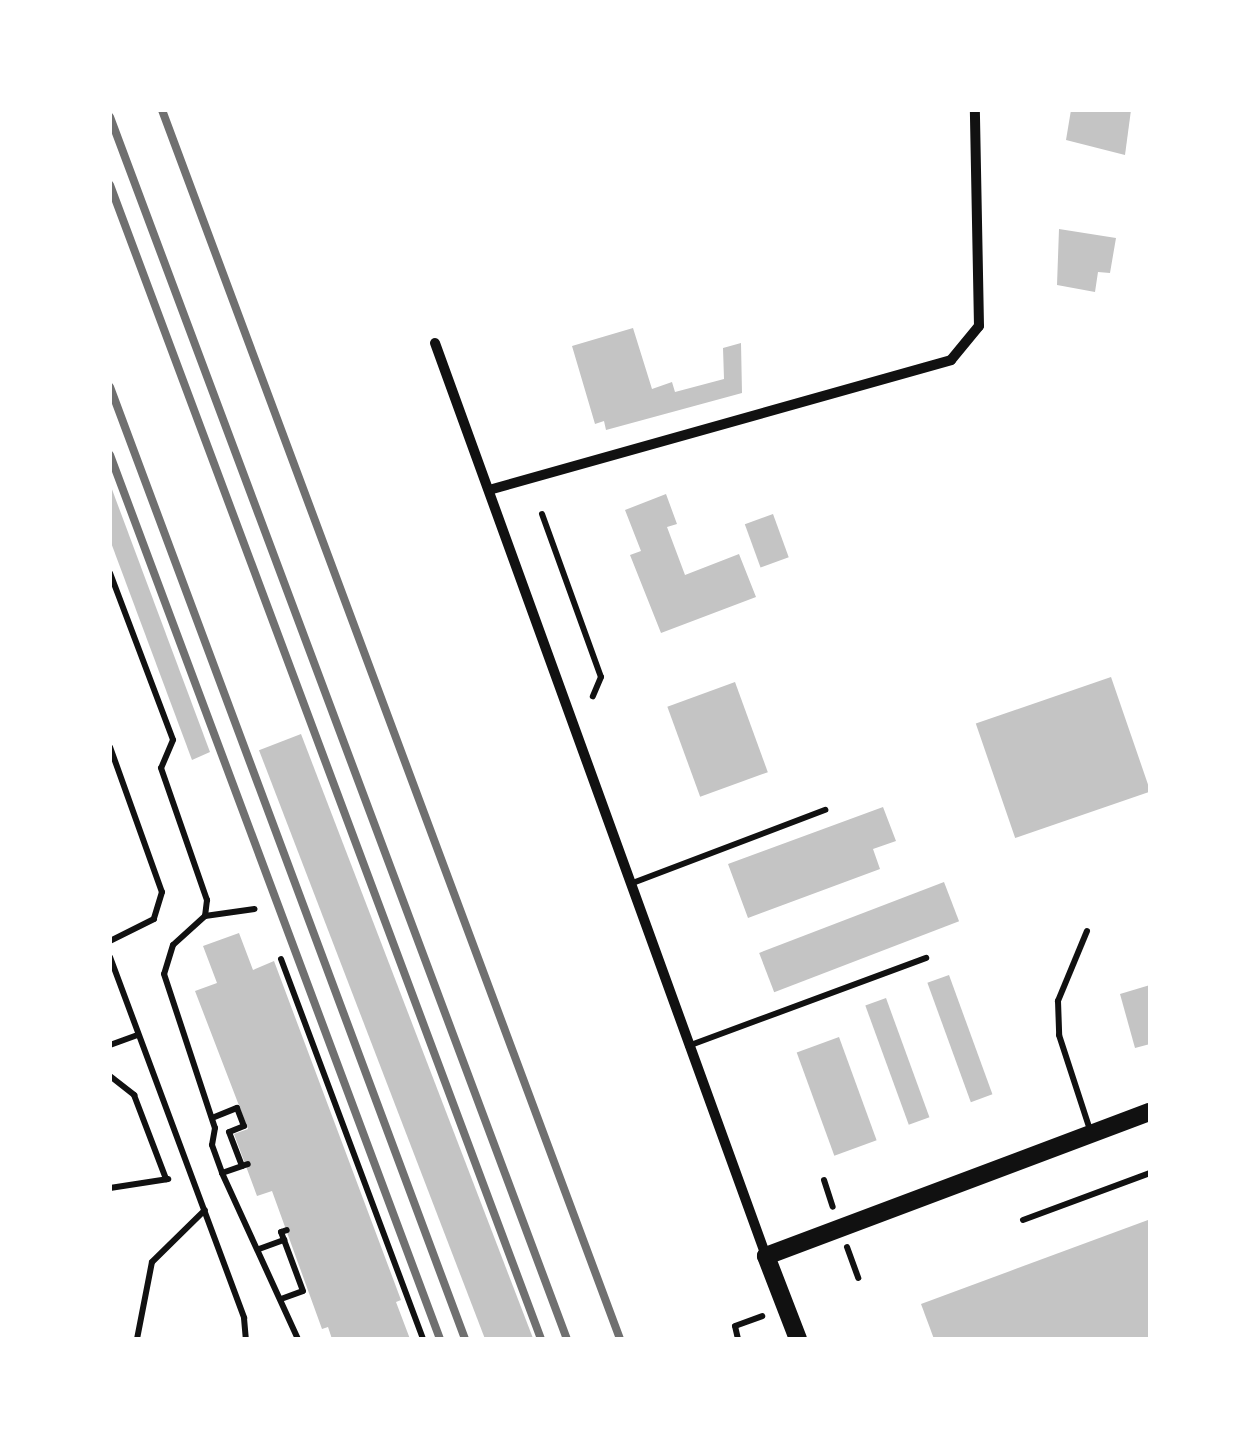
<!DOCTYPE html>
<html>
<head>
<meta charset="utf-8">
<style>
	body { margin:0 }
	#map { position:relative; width:1260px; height:1449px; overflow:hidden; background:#fff; font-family:"Fira Sans Condensed",sans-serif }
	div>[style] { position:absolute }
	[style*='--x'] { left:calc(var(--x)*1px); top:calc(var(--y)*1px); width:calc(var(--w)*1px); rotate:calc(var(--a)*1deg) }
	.building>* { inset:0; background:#c4c4c4; transform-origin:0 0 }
	.path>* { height:6px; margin:-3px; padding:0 3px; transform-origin:3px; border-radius:3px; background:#111 }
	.service>* { height:6px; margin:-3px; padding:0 3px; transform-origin:3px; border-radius:3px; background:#111 }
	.minor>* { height:10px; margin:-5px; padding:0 5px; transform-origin:5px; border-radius:5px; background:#111 }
	.tertiary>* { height:18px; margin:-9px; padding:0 9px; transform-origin:9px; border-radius:9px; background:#111 }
	.rail>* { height:8px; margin:-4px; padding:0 4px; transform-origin:4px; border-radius:4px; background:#707070 }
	span { translate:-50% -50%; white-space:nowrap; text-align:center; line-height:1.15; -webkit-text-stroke:8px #fff; paint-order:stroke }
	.frame { position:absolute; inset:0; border:112px solid #fff; pointer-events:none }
</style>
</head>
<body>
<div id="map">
	<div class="building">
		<div style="clip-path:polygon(1071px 110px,1131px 110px,1125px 155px,1066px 140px)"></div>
		<div style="clip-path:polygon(1059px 229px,1116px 238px,1110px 273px,1098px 272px,1095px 292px,1057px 285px)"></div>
		<div style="clip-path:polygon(633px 328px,652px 389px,672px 382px,675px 392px,724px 379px,723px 348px,741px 343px,742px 393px,606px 430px,604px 421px,595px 424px,572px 346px)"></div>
		<div style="clip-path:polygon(110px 484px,210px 752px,192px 760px,110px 540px)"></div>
		<div style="clip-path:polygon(666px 494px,677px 524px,667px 527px,685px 575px,739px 554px,756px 597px,661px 633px,630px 555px,641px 551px,625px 510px)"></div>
		<div style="left:773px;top:514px;width:46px;height:30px;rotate:70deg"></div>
		<div style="left:1111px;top:677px;width:121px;height:143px;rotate:71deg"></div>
		<div style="left:735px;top:682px;width:96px;height:72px;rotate:70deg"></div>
		<div style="left:301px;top:734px;width:646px;height:45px;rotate:69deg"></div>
		<div style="clip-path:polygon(883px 807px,896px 841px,873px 849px,880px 869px,748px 918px,728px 864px)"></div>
		<div style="left:944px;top:882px;width:42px;height:198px;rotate:69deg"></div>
		<div style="clip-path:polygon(239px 933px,253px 970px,274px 961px,401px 1300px,396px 1302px,410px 1339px,332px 1339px,328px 1327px,322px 1329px,272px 1191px,257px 1196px,234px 1134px,248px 1129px,195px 991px,217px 983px,203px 946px)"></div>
		<div style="left:949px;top:975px;width:127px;height:23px;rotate:70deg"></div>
		<div style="clip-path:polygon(1150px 985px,1150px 1044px,1135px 1048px,1120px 994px)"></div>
		<div style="left:886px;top:998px;width:127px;height:22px;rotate:70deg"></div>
		<div style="left:839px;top:1037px;width:110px;height:45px;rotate:70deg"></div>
		<div style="clip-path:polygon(1148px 1220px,1150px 1339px,934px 1339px,921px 1304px)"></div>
	</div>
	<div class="path">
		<div style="--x:542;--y:514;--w:173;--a:70.1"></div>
		<div style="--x:601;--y:677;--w:21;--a:113"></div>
		<div style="--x:110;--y:573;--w:178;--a:69.3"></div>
		<div style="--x:173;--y:740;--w:30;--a:113"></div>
		<div style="--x:161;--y:768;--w:140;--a:70.8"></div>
		<div style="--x:207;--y:900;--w:16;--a:97"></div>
		<div style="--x:205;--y:916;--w:43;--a:137.8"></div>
		<div style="--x:173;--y:945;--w:30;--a:107"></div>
		<div style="--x:164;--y:974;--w:162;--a:71.7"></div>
		<div style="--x:215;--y:1128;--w:17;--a:100"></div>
		<div style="--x:212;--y:1145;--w:30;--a:70"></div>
		<div style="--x:222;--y:1173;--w:183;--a:65.4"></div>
		<div style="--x:205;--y:916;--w:50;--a:-8"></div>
		<div style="--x:281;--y:959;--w:406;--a:69.5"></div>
		<div style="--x:110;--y:1076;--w:31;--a:38"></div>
		<div style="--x:134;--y:1095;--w:90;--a:69.1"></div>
		<div style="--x:212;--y:1118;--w:27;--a:-22"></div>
		<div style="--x:237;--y:1108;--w:19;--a:69"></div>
		<div style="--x:244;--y:1126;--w:16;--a:158"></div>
		<div style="--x:229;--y:1132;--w:36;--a:69"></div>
		<div style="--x:242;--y:1166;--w:6;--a:-18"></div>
		<div style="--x:222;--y:1173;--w:21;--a:-19"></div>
		<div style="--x:824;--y:1180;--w:28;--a:72"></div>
		<div style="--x:110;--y:1188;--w:59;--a:-8.8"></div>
		<div style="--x:1023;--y:1220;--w:135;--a:-20.3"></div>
		<div style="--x:847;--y:1247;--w:33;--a:70"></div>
		<div style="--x:259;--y:1249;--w:27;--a:-20"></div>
		<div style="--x:281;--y:1299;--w:23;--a:-20"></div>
		<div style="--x:303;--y:1291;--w:63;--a:-110.4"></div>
		<div style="--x:281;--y:1232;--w:6;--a:-18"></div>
		<div style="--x:738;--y:1339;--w:13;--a:-103"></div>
		<div style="--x:735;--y:1326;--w:29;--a:-20"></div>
	</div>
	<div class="service">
		<div style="--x:110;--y:747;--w:154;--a:70.3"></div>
		<div style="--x:162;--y:892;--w:28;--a:107"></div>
		<div style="--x:154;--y:919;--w:49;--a:153.4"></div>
		<div style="--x:630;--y:884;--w:209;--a:-20.8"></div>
		<div style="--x:1087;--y:931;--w:76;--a:112.5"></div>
		<div style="--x:1058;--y:1001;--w:34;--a:88"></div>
		<div style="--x:1059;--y:1035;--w:103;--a:71.9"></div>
		<div style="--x:110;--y:957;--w:385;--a:69.6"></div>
		<div style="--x:244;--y:1318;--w:21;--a:85"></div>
		<div style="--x:110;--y:1045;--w:30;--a:-20"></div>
		<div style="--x:688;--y:1046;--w:254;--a:-20.3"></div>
		<div style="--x:137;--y:1339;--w:78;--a:-79"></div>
		<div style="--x:152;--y:1262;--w:74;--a:-44.5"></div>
	</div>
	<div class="minor">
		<div style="--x:435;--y:343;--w:971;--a:70.07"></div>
		<div style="--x:489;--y:490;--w:480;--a:-15.7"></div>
		<div style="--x:951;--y:360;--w:44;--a:-50.5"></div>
		<div style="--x:979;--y:326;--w:216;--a:-91.1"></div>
	</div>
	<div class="tertiary">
		<div style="--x:798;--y:1339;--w:89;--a:-111.1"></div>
		<div style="--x:766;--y:1256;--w:410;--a:-20.6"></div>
	</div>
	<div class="rail">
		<div style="--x:162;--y:110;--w:1312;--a:69.56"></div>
		<div style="--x:110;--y:117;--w:1305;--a:69.5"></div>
		<div style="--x:110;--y:185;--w:1232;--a:69.52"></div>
		<div style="--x:110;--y:387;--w:1016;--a:69.55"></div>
		<div style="--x:110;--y:455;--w:944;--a:69.53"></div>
	</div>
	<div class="frame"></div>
</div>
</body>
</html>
